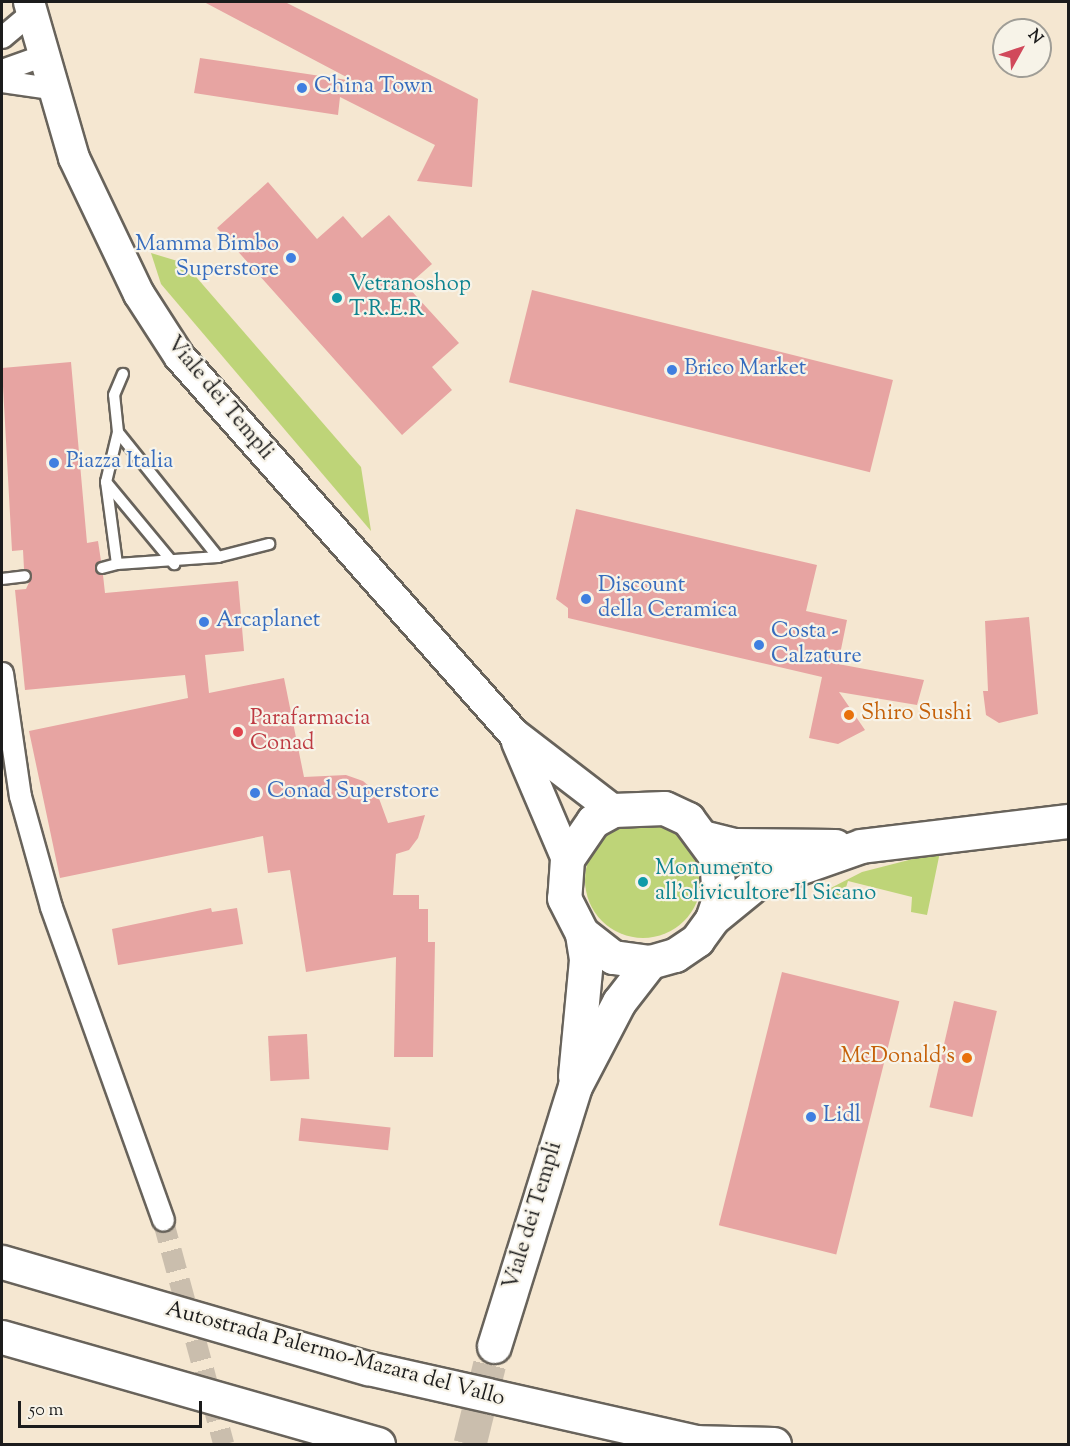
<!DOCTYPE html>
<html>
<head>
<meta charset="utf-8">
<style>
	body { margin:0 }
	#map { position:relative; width:1070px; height:1446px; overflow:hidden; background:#f5e7d1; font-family:"Sorts Mill Goudy",serif }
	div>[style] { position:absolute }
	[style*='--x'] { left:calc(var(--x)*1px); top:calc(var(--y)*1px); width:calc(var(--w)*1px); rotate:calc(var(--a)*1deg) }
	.green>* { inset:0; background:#bed478 }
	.round { border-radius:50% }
	.building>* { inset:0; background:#e7a4a2; transform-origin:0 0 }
	.street-tunnel>* { height:21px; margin-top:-10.5px; transform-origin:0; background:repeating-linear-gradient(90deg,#cabead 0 21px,transparent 0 31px) }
	.primary-tunnel>* { height:33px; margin-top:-16.5px; transform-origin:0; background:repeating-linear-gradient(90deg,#cabead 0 33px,transparent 0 49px) }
	.roads { filter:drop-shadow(2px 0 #68635b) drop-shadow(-2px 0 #68635b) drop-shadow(0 2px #68635b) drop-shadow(0 -2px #68635b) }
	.lane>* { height:10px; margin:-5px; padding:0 5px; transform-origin:5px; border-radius:5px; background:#fff }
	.street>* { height:21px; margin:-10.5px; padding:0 10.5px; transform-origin:10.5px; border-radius:10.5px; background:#fff }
	.secondary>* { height:30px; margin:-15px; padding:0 15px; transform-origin:15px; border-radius:15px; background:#fff }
	.primary>* { height:33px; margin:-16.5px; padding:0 16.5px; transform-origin:16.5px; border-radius:16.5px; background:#fff }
	.highway>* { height:33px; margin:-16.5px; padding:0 16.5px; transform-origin:16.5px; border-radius:16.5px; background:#fff }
	.dots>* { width:16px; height:16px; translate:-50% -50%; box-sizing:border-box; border:3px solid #f7f3e8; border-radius:50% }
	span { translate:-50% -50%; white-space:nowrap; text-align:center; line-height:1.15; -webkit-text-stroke:4.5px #f7f3e8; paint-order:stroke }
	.shop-label { font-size:22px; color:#366cbe }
	.left { translate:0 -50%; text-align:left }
	.right { translate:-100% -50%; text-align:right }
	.culture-label { font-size:22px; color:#0d838f }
	.street-label { font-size:22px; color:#1c1c1c }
	.food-label { font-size:22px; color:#c56008 }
	.health-label { font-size:22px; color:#be3a42 }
	.frame { position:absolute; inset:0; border:3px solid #1c1c1c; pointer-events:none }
	.north { position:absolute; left:992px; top:18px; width:60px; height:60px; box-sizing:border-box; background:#f7f3e8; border:2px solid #9f9d96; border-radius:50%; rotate:50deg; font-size:16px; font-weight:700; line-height:24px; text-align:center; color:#1c1c1c }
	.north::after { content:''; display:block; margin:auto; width:21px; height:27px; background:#d1495b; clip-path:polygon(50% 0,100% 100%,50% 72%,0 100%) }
	.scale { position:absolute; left:18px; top:1401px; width:184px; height:27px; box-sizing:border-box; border:3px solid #1c1c1c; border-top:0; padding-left:8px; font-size:18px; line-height:21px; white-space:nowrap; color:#1c1c1c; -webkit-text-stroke:4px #f7f3e8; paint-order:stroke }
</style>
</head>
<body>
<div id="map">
	<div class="green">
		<div style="clip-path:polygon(151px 253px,184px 263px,361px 467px,371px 531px,161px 284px)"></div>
		<div class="round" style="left:585px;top:822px;width:116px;height:116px"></div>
		<div style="clip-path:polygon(940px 852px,927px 915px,911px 912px,912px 897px,848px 881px,842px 900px,823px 892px,862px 872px)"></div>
	</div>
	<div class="building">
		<div style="clip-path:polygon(204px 2px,285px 2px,478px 99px,472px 187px,417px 181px,435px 145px,340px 97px,338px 115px,194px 93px,200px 58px,354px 81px)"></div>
		<div style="clip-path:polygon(268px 182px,317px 239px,343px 216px,362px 238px,389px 215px,432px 264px,407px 286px,459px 343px,432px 367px,452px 390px,402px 435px,217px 228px)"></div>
		<div style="left:532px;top:290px;width:372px;height:95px;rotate:14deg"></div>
		<div style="clip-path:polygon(71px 362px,87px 543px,98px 541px,101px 561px,95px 569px,103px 575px,105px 593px,238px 581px,244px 651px,205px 655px,209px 693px,284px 678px,304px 777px,346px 775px,363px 781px,377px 793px,388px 823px,425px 815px,418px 838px,409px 850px,396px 854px,393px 895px,419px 895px,419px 909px,428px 909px,428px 942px,435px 942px,433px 1057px,394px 1057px,396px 957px,306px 972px,290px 870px,268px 873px,263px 836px,60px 878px,29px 731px,188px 698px,185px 675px,25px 690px,15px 590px,26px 589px,32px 576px,24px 569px,23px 550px,12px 551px,2px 368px)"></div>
		<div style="clip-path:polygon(576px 509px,817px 565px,806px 611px,847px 620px,838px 664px,924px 680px,917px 705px,839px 692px,865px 730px,838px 744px,809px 738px,822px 677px,568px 618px,568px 608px,556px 599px)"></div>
		<div style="clip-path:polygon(1029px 617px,1038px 714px,999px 723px,986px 715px,983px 691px,988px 691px,985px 621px)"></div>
		<div style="clip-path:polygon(211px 908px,212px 912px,237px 908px,243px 944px,118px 965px,112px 929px)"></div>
		<div style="left:782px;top:972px;width:121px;height:261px;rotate:14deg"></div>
		<div style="left:954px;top:1001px;width:44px;height:109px;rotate:13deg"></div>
		<div style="left:307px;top:1034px;width:45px;height:39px;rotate:87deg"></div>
		<div style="left:301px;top:1118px;width:90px;height:23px;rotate:6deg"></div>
	</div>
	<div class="street-tunnel">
		<div style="--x:163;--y:1220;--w:232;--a:74.8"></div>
	</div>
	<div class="primary-tunnel">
		<div style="--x:470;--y:1444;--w:101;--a:-76.2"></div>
	</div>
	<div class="roads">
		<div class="lane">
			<div style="--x:106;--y:482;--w:107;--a:50.3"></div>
			<div style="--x:218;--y:557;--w:53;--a:-14.3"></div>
			<div style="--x:117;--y:564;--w:101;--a:-4"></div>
			<div style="--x:218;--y:557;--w:160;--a:-128.7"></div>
			<div style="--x:102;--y:568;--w:16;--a:-15"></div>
			<div style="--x:117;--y:564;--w:83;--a:-97.6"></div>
			<div style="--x:106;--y:482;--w:51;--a:-76.5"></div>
			<div style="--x:118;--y:432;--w:37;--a:-96"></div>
			<div style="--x:114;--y:395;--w:23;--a:-67"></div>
			<div style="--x:2;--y:579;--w:23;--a:-7"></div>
		</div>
		<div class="street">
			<div style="--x:2;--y:37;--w:38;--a:-40"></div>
			<div style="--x:2;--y:70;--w:41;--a:-19.7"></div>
			<div style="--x:2;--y:81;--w:49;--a:8.3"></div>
			<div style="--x:2;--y:673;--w:124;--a:81.7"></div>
			<div style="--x:20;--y:796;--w:115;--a:74.4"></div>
			<div style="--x:51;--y:907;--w:332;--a:70.3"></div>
		</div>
		<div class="secondary">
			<div style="--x:29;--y:2;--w:162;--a:73.9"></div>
			<div style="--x:74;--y:158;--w:151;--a:64.5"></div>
			<div style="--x:139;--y:294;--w:74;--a:57.2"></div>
			<div style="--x:179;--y:356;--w:505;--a:48.45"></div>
			<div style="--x:514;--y:734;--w:125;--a:37.5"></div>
			<div style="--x:517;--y:742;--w:127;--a:66.9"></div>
		</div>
		<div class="primary">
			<div style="--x:706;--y:838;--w:30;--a:14"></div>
			<div style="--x:735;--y:845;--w:100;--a:0.6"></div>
			<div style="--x:712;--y:919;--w:21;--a:-71"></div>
			<div style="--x:719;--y:899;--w:42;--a:-94.1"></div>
			<div style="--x:716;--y:857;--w:47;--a:-126.4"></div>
			<div style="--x:688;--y:819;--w:26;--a:-155"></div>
			<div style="--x:664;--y:808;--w:51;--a:177.8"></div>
			<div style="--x:613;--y:810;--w:23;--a:151"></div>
			<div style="--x:593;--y:821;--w:46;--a:124.4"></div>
			<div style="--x:567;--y:859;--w:39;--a:94"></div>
			<div style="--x:564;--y:898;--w:39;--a:63"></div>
			<div style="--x:582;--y:933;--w:39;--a:38"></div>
			<div style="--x:613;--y:957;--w:37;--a:8"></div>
			<div style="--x:650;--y:962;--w:26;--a:-16"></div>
			<div style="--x:675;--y:955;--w:27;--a:-34"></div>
			<div style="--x:697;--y:940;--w:26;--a:-54"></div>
			<div style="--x:712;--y:919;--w:57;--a:-39.3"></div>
			<div style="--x:756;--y:883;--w:111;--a:-19.4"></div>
			<div style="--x:861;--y:846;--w:209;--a:-6.9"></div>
			<div style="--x:575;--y:1076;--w:118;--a:-84.6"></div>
			<div style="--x:586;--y:959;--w:26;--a:-99"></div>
			<div style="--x:494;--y:1346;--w:272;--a:-72.7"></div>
			<div style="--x:575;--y:1086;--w:95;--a:-62.4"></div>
			<div style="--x:619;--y:1002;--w:51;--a:-52.2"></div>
		</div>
		<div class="highway">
			<div style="--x:2;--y:1262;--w:381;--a:16.2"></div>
			<div style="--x:368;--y:1368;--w:346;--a:12.7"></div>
			<div style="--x:2;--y:1337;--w:391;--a:15.9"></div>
			<div style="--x:691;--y:1442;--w:83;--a:1.4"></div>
		</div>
	</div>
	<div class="dots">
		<div style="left:302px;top:88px;background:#3f7fe0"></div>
		<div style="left:291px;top:258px;background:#3f7fe0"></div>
		<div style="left:337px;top:298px;background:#0f9aa8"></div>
		<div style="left:672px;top:370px;background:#3f7fe0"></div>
		<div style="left:54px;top:463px;background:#3f7fe0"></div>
		<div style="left:586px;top:599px;background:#3f7fe0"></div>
		<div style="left:204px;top:622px;background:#3f7fe0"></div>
		<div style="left:759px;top:645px;background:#3f7fe0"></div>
		<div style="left:849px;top:715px;background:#e8710a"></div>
		<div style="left:238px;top:732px;background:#e0444e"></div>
		<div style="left:255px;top:793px;background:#3f7fe0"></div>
		<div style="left:643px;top:882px;background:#0f9aa8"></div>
		<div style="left:967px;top:1058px;background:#e8710a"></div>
		<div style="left:811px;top:1117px;background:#3f7fe0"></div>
	</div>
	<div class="shop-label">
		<span class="left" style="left:314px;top:88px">China Town</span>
		<span class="right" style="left:279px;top:258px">Mamma Bimbo<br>Superstore</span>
		<span class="left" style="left:684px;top:370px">Brico Market</span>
		<span class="left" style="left:66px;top:463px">Piazza Italia</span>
		<span class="left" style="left:598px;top:599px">Discount<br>della Ceramica</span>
		<span class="left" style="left:216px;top:622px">Arcaplanet</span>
		<span class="left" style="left:771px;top:645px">Costa -<br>Calzature</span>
		<span class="left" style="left:267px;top:793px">Conad Superstore</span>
		<span class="left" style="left:823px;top:1117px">Lidl</span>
	</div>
	<div class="culture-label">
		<span class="left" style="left:349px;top:298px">Vetranoshop<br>T.R.E.R</span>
		<span class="left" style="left:655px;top:882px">Monumento<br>all'olivicultore Il Sicano</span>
	</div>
	<div class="street-label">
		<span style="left:219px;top:399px;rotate:50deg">Viale dei Templi</span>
		<span style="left:534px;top:1216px;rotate:-73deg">Viale dei Templi</span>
		<span style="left:335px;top:1355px;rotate:15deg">Autostrada Palermo-Mazara del Vallo</span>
	</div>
	<div class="food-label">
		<span class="left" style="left:861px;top:715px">Shiro Sushi</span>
		<span class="right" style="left:955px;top:1058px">McDonald's</span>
	</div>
	<div class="health-label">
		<span class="left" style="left:250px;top:732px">Parafarmacia<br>Conad</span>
	</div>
	<div class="frame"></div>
	<div class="north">N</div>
	<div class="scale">50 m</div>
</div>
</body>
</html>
